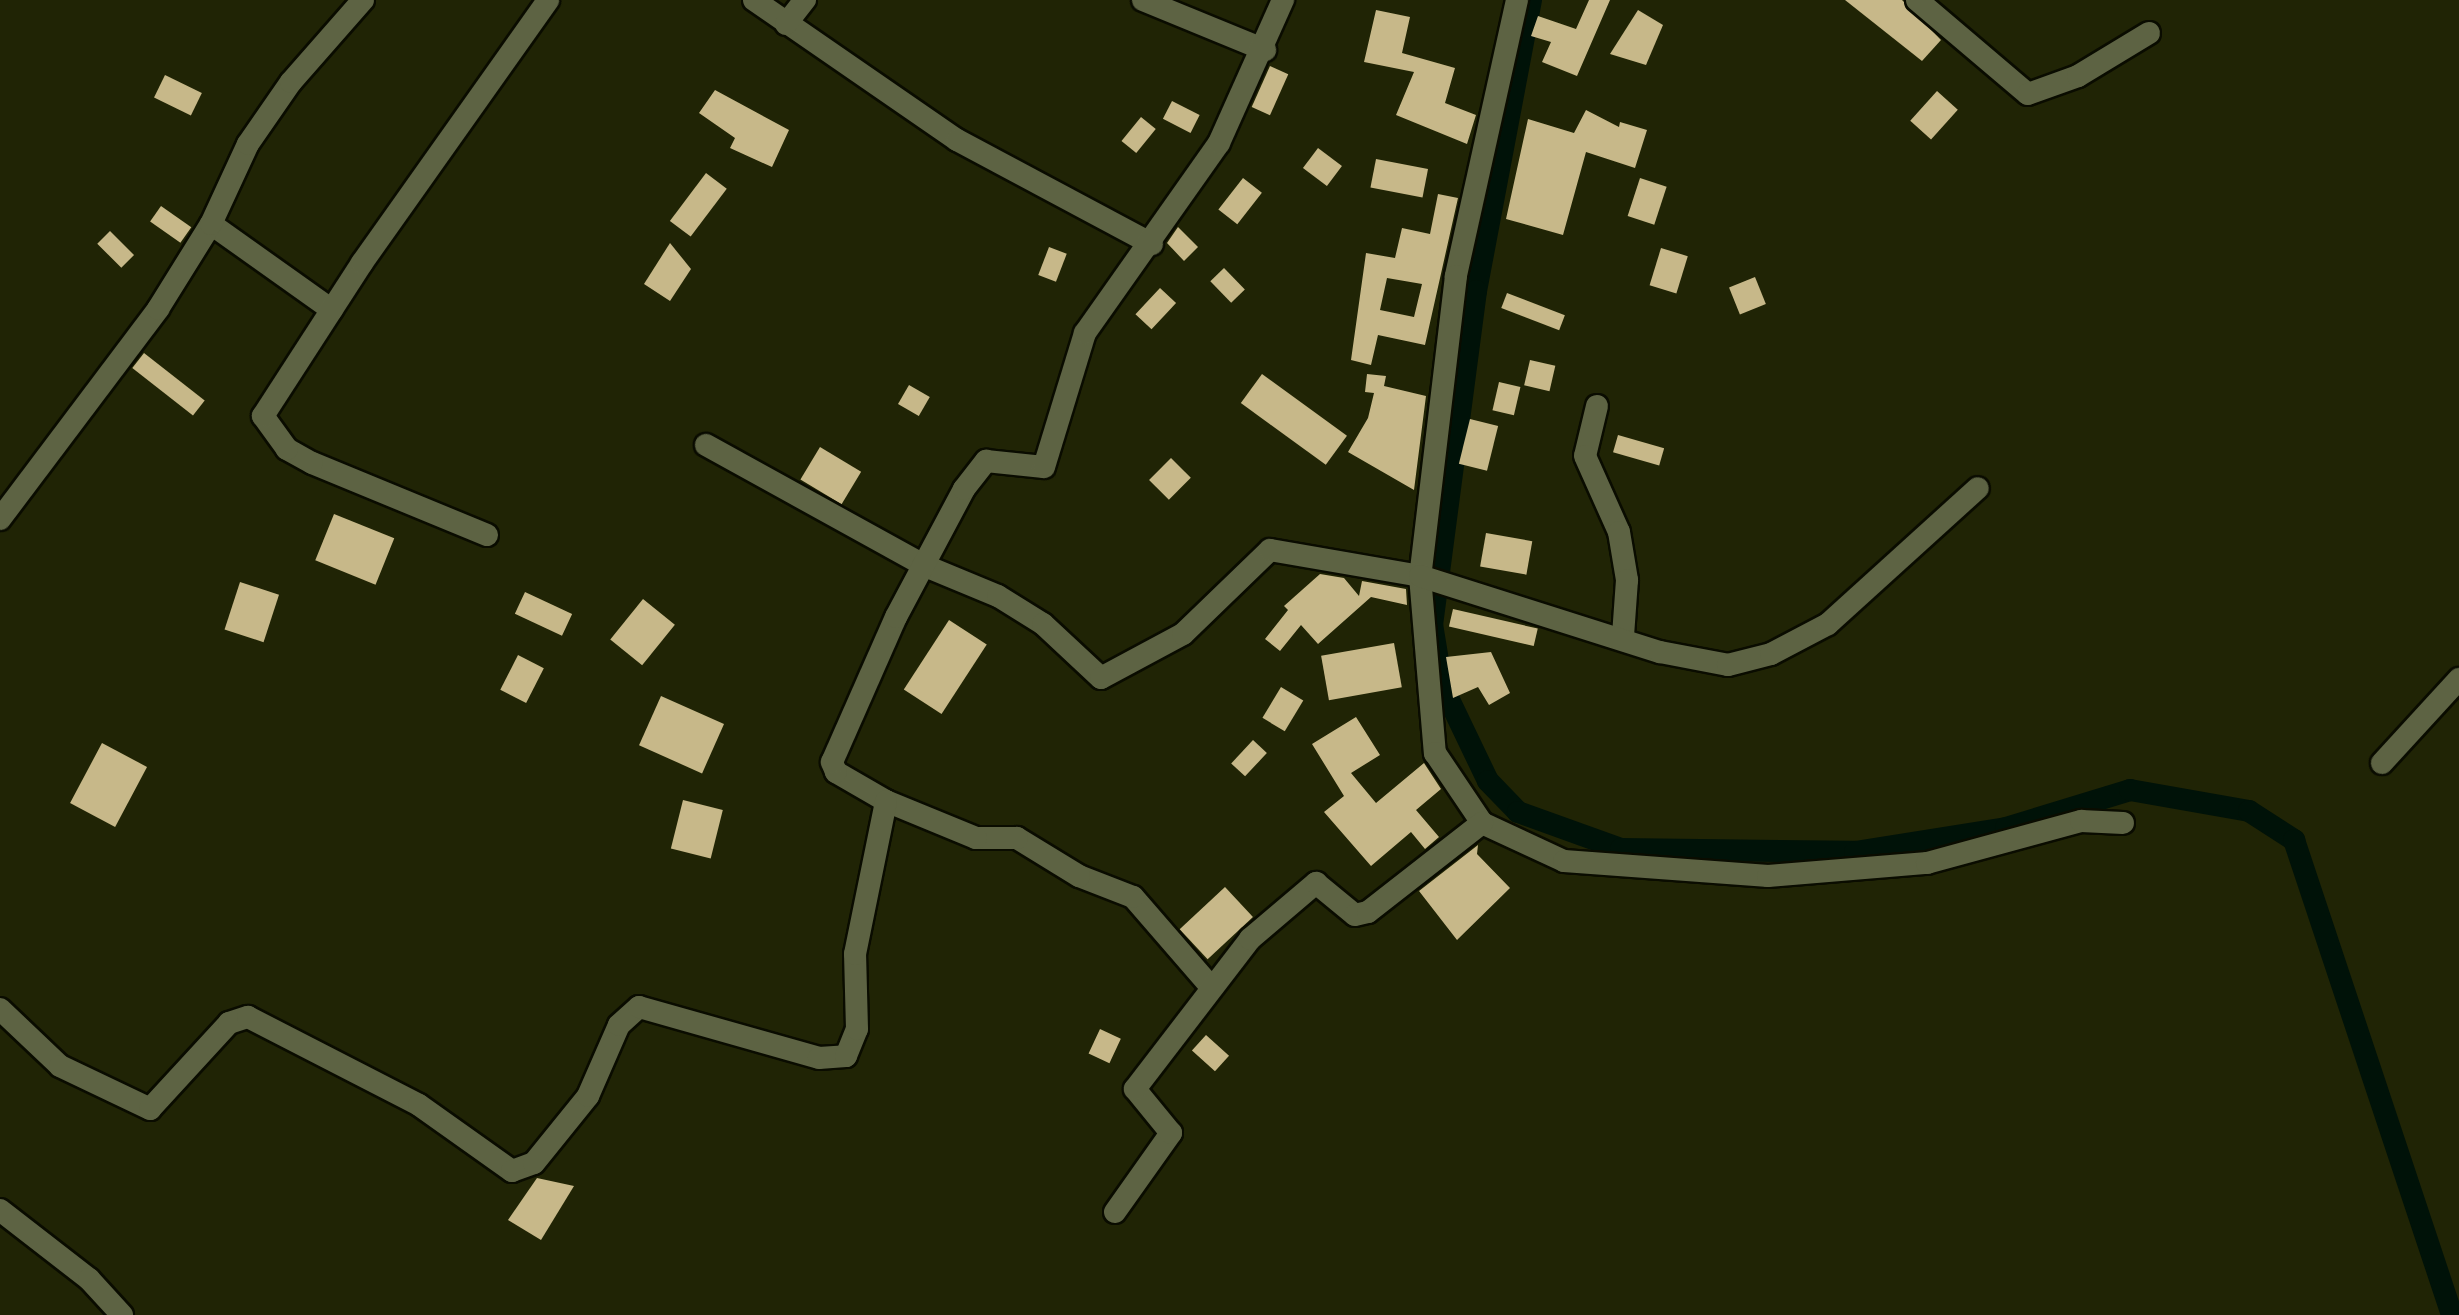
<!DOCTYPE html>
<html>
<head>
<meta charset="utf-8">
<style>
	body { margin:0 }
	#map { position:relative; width:2459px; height:1315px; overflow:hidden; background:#202405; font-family:"Fira Sans Condensed",sans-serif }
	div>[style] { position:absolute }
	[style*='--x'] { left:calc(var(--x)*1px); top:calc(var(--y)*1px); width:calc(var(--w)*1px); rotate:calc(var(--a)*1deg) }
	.canal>* { height:22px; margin:-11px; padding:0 11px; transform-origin:11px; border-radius:11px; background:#001208 }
	.building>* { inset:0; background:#c7b889; transform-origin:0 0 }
	.roads { filter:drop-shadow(2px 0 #0a0c00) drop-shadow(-2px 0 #0a0c00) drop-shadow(0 2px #0a0c00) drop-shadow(0 -2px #0a0c00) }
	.minor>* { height:22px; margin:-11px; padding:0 11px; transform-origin:11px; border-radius:11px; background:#5d6343 }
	span { translate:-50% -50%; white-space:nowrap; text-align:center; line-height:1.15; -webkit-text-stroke:10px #202405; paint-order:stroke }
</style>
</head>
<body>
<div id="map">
	<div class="canal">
		<div style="--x:1531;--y:0;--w:296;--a:100.7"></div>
		<div style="--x:1476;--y:291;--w:336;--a:97.5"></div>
		<div style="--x:1432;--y:624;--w:62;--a:80.7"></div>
		<div style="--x:1442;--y:685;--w:106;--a:64.4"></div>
		<div style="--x:1488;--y:781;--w:43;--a:45.9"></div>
		<div style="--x:1518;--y:812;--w:109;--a:19.8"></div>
		<div style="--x:1621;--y:849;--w:234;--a:0.7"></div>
		<div style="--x:1855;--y:852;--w:153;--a:-9"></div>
		<div style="--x:2006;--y:828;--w:130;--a:-17"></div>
		<div style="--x:2130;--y:790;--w:121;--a:10"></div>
		<div style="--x:2249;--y:811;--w:54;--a:32.8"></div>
		<div style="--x:2294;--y:840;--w:501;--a:71.6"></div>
	</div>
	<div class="building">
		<div style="clip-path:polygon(1589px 0,1610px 0,1577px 76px,1542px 62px,1551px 42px,1531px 36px,1538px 16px,1576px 29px)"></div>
		<div style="clip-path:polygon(1845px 0,1902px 0,1941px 40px,1922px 61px)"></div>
		<div style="clip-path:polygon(1376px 10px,1410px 17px,1402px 53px,1455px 68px,1445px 103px,1476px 115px,1467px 144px,1396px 115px,1414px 72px,1364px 62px)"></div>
		<div style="clip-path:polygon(1638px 10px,1663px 25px,1646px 65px,1610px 54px)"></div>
		<div style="left:1270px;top:66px;width:20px;height:45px;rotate:24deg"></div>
		<div style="left:165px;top:75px;width:41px;height:25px;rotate:26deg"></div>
		<div style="clip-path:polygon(715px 90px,789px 130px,772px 167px,730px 148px,735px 138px,699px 113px)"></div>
		<div style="left:1937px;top:91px;width:28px;height:40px;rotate:42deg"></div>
		<div style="left:1172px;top:101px;width:31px;height:20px;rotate:27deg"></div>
		<div style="clip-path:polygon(1586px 110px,1619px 127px,1620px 122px,1647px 130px,1635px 168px,1586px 152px,1563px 235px,1506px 219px,1528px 119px,1574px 133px)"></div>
		<div style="left:1141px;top:117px;width:19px;height:31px;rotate:39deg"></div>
		<div style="left:1318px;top:148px;width:30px;height:25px;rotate:37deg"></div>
		<div style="left:1376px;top:159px;width:53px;height:29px;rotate:11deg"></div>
		<div style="left:706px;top:173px;width:26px;height:60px;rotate:37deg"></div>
		<div style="left:1243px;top:178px;width:24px;height:40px;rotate:38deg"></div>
		<div style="left:1640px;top:178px;width:28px;height:40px;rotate:18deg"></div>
		<div style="clip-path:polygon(evenodd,1438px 194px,1458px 198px,1425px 345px,1378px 335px,1371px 365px,1351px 360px,1366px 253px,1395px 258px,1402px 228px,1430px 234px,1438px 194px,1387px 278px,1422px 284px,1414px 317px,1380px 310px,1387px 278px)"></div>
		<div style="left:161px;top:206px;width:37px;height:19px;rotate:35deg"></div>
		<div style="clip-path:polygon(1178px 227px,1198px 247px,1184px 261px,1167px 243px)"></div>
		<div style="left:110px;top:231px;width:34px;height:18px;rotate:45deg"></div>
		<div style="clip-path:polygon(670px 243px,691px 269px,670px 301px,644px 284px)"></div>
		<div style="left:1049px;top:247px;width:19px;height:30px;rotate:21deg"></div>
		<div style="left:1661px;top:248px;width:28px;height:39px;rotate:17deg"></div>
		<div style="left:1224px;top:268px;width:30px;height:19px;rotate:46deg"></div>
		<div style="left:1755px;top:277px;width:29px;height:28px;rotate:68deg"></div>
		<div style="left:1160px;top:288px;width:22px;height:36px;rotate:43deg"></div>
		<div style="left:1507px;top:293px;width:62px;height:16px;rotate:21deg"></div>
		<div style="left:144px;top:353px;width:77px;height:19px;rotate:38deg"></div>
		<div style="left:1530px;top:360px;width:26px;height:26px;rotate:13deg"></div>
		<div style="left:1262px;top:374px;width:105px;height:36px;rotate:36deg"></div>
		<div style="clip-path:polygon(1367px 374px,1386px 376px,1384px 386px,1426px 396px,1414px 490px,1348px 452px,1368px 418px,1374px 393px,1365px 392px)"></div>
		<div style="left:1499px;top:382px;width:22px;height:29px;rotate:13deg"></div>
		<div style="left:909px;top:385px;width:24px;height:22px;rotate:30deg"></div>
		<div style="left:1470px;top:419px;width:29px;height:46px;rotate:14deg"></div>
		<div style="left:1618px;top:435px;width:48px;height:18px;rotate:16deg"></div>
		<div style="left:820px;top:447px;width:48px;height:38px;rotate:31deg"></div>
		<div style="left:1171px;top:458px;width:28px;height:31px;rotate:45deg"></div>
		<div style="left:334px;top:514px;width:65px;height:50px;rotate:22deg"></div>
		<div style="left:1486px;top:533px;width:47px;height:34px;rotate:10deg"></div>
		<div style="clip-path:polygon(1320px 574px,1344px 578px,1359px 596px,1362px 581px,1406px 589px,1407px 605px,1371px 597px,1318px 644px,1301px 625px,1280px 651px,1265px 639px,1288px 610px,1284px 606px)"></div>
		<div style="left:240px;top:582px;width:41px;height:50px;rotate:18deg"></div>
		<div style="left:525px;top:592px;width:52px;height:24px;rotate:25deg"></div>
		<div style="left:643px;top:599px;width:41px;height:52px;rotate:39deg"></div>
		<div style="left:1453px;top:609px;width:87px;height:18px;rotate:13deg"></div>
		<div style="left:949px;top:620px;width:45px;height:83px;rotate:33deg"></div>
		<div style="left:1394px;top:643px;width:45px;height:74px;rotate:80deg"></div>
		<div style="clip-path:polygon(1491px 652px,1510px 693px,1489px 705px,1478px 687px,1453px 698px,1446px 657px)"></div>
		<div style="left:518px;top:655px;width:29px;height:39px;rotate:27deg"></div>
		<div style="left:1281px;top:687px;width:26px;height:36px;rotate:31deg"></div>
		<div style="left:661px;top:696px;width:69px;height:54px;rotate:24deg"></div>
		<div style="clip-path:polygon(1356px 717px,1380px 755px,1351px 773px,1376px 803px,1424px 763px,1441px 789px,1416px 810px,1439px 837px,1425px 849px,1411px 832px,1371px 866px,1324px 812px,1344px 796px,1312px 744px)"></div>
		<div style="left:1253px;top:740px;width:19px;height:32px;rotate:43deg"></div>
		<div style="left:102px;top:743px;width:51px;height:68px;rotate:28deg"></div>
		<div style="left:683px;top:800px;width:41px;height:50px;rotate:14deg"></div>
		<div style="clip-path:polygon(1478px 845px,1477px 854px,1510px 888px,1457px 940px,1419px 891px)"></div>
		<div style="left:1225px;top:887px;width:41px;height:62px;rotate:47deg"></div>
		<div style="left:1100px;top:1029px;width:23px;height:27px;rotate:25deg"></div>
		<div style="left:1206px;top:1035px;width:31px;height:21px;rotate:42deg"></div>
		<div style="clip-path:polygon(537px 1178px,574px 1186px,541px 1240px,508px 1220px)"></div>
	</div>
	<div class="roads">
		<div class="minor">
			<div style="--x:754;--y:0;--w:247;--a:34.6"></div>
			<div style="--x:957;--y:140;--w:221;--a:28.1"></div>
			<div style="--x:1143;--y:0;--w:132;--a:22.3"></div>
			<div style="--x:1517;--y:0;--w:283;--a:102.5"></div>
			<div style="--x:1456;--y:276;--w:302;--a:96.8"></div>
			<div style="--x:1420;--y:576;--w:178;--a:85.2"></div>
			<div style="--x:1435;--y:753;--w:84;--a:56.1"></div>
			<div style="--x:1482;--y:823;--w:90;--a:24.9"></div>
			<div style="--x:1564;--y:861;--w:205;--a:4.2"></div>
			<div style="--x:1768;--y:876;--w:160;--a:-4.7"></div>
			<div style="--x:1927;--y:863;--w:160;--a:-15.3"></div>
			<div style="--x:2081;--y:821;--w:42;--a:2.7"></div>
			<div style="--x:1917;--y:0;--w:145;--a:40.3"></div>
			<div style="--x:2028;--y:94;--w:53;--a:-19.8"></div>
			<div style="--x:2078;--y:76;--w:83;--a:-31.2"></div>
			<div style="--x:786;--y:24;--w:31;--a:-52"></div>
			<div style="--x:211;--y:224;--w:148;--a:35.4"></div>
			<div style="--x:1597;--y:406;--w:51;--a:103.5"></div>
			<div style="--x:1585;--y:456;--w:83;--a:65.9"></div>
			<div style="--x:1619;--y:532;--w:49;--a:80.5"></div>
			<div style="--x:1627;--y:580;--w:56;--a:94.1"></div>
			<div style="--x:706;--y:445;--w:248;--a:28.9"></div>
			<div style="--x:923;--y:565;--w:81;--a:22.5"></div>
			<div style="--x:998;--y:596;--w:53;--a:31.9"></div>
			<div style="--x:1043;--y:624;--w:79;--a:43"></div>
			<div style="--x:1101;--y:678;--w:93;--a:-28.2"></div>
			<div style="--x:1183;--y:634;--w:121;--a:-44"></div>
			<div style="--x:1270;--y:550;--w:152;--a:9.8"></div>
			<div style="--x:1420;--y:576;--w:252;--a:17.6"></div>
			<div style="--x:1660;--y:652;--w:69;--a:10.8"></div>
			<div style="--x:1728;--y:665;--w:44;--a:-14.3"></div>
			<div style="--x:1771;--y:654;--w:64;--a:-27.8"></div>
			<div style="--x:1828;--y:624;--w:202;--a:-42.2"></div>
			<div style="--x:0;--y:519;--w:263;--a:-53"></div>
			<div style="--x:158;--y:309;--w:100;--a:-58.1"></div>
			<div style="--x:211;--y:224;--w:88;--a:-65.2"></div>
			<div style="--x:248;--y:144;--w:75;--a:-55.3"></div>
			<div style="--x:291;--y:82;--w:109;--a:-48.7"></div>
			<div style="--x:487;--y:535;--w:189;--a:-157.6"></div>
			<div style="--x:312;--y:463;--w:29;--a:-151"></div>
			<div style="--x:287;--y:449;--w:41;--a:-126"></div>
			<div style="--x:263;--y:416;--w:182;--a:-57.1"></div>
			<div style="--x:362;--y:263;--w:322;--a:-54.7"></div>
			<div style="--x:2382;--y:763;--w:114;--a:-47.5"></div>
			<div style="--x:1211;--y:987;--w:119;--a:-130.9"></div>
			<div style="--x:1133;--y:897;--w:58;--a:-158.7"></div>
			<div style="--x:1079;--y:876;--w:73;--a:-148.5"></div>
			<div style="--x:1017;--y:838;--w:41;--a:180"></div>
			<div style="--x:976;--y:838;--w:97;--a:-157.7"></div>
			<div style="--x:886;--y:801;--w:58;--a:-149.9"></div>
			<div style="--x:836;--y:772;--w:11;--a:-112"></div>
			<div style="--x:832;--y:762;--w:158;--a:-66.2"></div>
			<div style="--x:896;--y:617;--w:145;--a:-62"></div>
			<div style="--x:964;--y:489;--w:36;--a:-52"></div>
			<div style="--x:986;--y:461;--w:58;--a:5.9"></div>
			<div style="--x:1044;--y:467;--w:140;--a:-73"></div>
			<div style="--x:1085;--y:333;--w:232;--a:-54.8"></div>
			<div style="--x:1219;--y:143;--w:157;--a:-65.9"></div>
			<div style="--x:0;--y:1009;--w:83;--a:43.5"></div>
			<div style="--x:60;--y:1066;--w:100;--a:25.5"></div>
			<div style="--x:150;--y:1109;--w:117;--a:-47.4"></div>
			<div style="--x:229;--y:1023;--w:20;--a:-18"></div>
			<div style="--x:248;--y:1017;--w:192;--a:27.2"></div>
			<div style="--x:419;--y:1105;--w:114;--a:35.4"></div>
			<div style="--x:512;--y:1171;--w:23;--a:-20"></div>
			<div style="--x:534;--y:1163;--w:86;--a:-51.1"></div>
			<div style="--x:588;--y:1096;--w:77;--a:-66.4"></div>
			<div style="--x:619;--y:1025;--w:27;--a:-42"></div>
			<div style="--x:639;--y:1007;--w:187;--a:15.8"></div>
			<div style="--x:819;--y:1058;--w:27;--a:-4"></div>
			<div style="--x:846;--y:1056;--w:29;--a:-68"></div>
			<div style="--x:857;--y:1029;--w:75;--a:-91.5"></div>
			<div style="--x:855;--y:954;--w:156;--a:-78.5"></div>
			<div style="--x:0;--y:1210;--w:113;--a:37.8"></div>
			<div style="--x:89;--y:1279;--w:49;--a:47.5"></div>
			<div style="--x:1115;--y:1212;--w:97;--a:-54.7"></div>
			<div style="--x:1171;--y:1133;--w:57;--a:-129.3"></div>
			<div style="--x:1135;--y:1089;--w:189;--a:-52.5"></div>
			<div style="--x:1250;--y:939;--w:87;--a:-40.3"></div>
			<div style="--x:1316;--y:883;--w:50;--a:39.4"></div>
			<div style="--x:1355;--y:915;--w:13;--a:-13"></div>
			<div style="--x:1368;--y:912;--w:145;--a:-38"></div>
		</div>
	</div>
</div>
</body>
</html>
